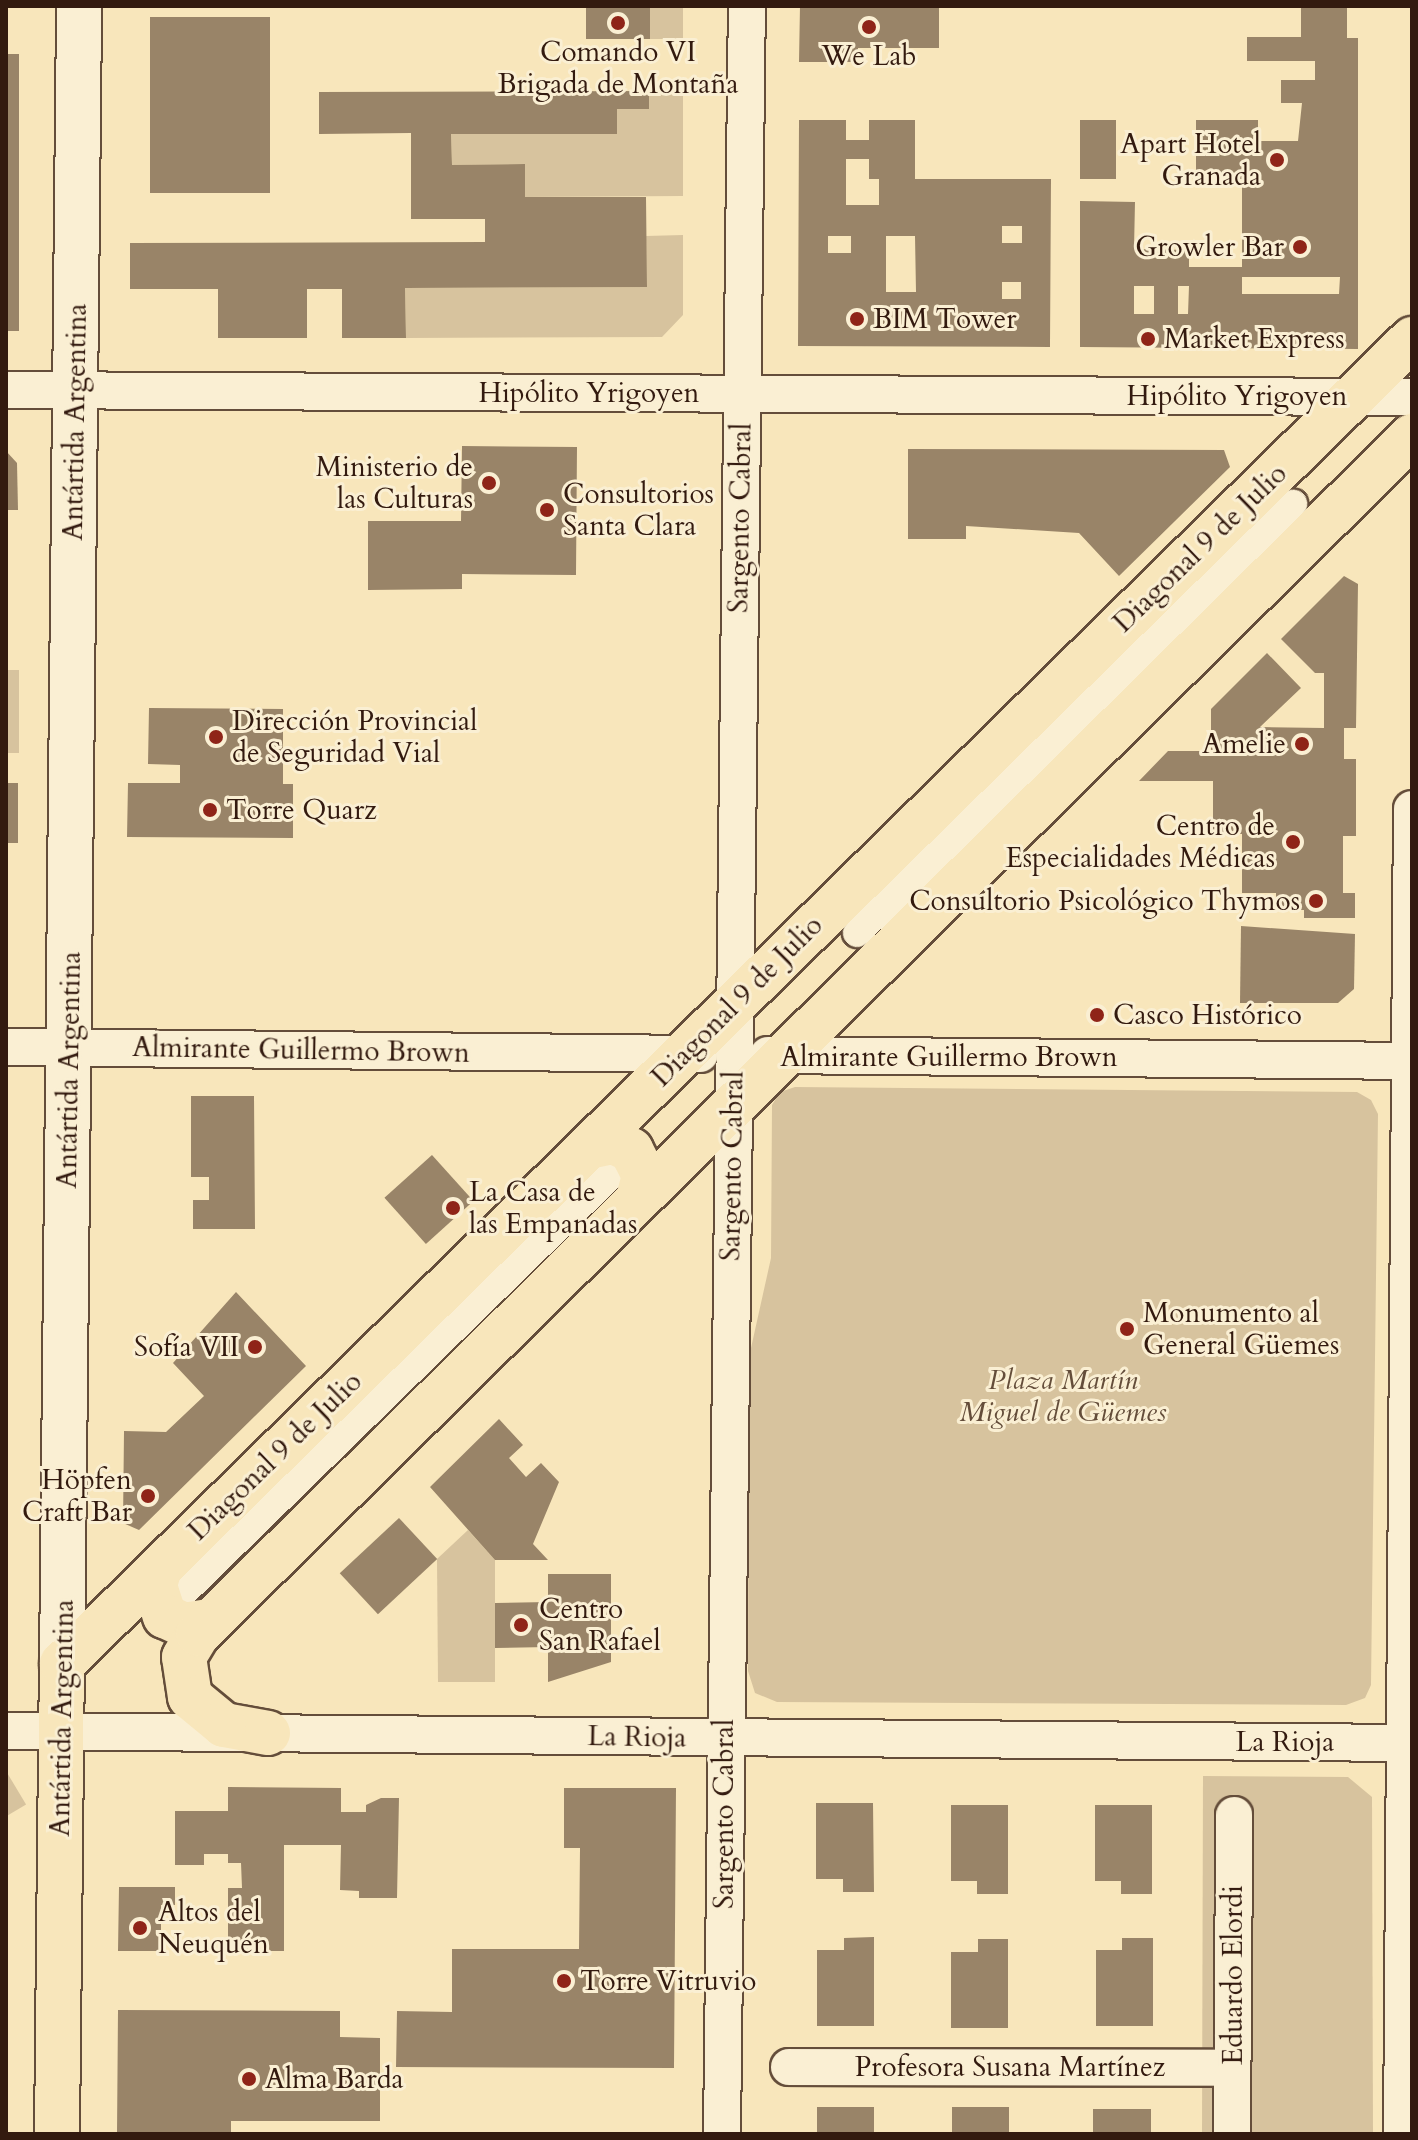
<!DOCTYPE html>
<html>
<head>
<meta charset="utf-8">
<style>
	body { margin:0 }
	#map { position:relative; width:1418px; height:2140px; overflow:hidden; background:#f8e6bb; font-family:Cardo,serif }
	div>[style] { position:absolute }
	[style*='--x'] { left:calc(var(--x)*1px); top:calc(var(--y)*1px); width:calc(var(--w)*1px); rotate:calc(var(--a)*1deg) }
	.green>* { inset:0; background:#d7c39e; transform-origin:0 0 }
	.building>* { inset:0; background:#998468; transform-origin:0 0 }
	.roads { filter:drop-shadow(2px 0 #644d3a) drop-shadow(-2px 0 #644d3a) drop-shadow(0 2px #644d3a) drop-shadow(0 -2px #644d3a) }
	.pedestrian>* { height:28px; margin:-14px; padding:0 14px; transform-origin:14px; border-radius:14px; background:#faefd3 }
	.minor>* { height:36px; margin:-18px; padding:0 18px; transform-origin:18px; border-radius:18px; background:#faefd3 }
	.secondary>* { height:44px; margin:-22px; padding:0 22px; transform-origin:22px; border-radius:22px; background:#faefd3 }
	.primary>* { height:44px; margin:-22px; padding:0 22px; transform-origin:22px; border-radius:22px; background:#f8e6bb }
	.dots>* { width:22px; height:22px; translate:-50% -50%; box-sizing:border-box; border:4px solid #faefd3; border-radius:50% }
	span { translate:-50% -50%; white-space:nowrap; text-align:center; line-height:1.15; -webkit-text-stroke:6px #faefd3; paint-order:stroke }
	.poi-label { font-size:28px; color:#331a0f }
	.right { translate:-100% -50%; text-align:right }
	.left { translate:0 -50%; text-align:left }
	.street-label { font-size:28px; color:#331a0f }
	.park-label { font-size:28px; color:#644d3a; font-style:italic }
	.frame { position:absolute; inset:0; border:8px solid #331a0f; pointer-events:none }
</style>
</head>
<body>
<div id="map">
	<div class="green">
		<div style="left:650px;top:6px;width:33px;height:33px"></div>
		<div style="clip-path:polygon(649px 91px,683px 91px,683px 196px,525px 197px,524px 164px,452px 165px,451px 134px,616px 134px,617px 109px,649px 109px)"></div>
		<div style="clip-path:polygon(683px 235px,683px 315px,662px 337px,406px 338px,405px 288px,647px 287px,646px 236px)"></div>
		<div style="left:6px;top:670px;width:13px;height:83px"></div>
		<div style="clip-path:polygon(795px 1087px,1357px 1092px,1371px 1100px,1378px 1114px,1371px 1685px,1365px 1698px,1346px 1705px,777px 1702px,755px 1693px,748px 1671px,749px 1357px,771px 1258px,772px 1105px,780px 1092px)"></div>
		<div style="clip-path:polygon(468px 1530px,495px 1560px,495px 1682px,438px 1682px,437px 1559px)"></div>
		<div style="left:6px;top:1771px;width:39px;height:363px;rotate:59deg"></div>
		<div style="clip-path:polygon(1203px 1776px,1348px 1777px,1372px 1797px,1373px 2134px,1202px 2134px)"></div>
	</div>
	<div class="building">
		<div style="left:586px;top:6px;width:64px;height:33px"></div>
		<div style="clip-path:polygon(800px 6px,939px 6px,939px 48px,858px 48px,858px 62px,799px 62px)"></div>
		<div style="clip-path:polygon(evenodd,1301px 6px,1347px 6px,1347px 38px,1358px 38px,1358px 349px,1080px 347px,1080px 201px,1135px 202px,1134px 249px,1189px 250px,1189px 267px,1242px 267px,1242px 179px,1196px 179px,1196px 120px,1258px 120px,1258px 141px,1298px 141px,1302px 103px,1281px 103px,1281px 80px,1315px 80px,1315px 61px,1247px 61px,1247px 37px,1301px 37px,1301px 6px,1242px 277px,1340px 277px,1339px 294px,1242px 294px,1242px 277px,1301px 6px,1134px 286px,1154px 286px,1154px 314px,1134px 314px,1134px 286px,1301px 6px,1178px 286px,1189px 286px,1188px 314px,1178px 314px,1178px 286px)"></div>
		<div style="left:150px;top:17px;width:120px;height:176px"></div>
		<div style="left:6px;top:54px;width:13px;height:277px"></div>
		<div style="clip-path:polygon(649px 91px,649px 109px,617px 109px,617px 134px,451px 134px,452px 165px,525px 164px,525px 197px,646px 197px,647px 287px,405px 288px,406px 338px,342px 338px,342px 289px,307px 289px,307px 338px,218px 338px,218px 289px,130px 289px,130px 243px,485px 242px,485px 219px,411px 219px,411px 133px,319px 134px,319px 92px)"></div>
		<div style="clip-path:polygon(evenodd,799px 120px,846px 120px,846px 140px,869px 140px,869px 120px,915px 120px,915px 179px,1051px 179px,1050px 347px,798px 346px,799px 120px,846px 159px,869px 159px,869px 179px,879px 179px,879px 205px,846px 205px,846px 159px,799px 120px,1002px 226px,1022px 226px,1022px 243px,1002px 243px,1002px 226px,799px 120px,828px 236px,851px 236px,851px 253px,828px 253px,828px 236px,799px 120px,886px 236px,915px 236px,916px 292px,886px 292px,886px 236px,799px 120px,1002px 282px,1021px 282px,1021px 299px,1002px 299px,1002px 282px)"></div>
		<div style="left:1080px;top:120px;width:36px;height:59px"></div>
		<div style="clip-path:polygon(462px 446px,577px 447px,576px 575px,462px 574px,462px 589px,368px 590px,368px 521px,461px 521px)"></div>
		<div style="clip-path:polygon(908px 449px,1224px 450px,1230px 467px,1119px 576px,1079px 533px,966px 526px,966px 539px,908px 539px)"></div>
		<div style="clip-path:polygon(6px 451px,17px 463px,18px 510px,6px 510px)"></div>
		<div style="clip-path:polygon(1344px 576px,1358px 584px,1356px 728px,1344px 728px,1344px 759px,1356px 759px,1356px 836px,1343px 836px,1343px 893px,1355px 893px,1355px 918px,1304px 918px,1304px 910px,1276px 910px,1276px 893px,1242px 893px,1242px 834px,1213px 834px,1213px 781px,1139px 781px,1168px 751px,1211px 751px,1211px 709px,1267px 653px,1301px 688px,1260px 727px,1324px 728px,1324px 673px,1315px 673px,1281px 639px)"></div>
		<div style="clip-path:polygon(149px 708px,283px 709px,283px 784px,293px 784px,293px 838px,127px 837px,128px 783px,180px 783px,180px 765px,148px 764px)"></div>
		<div style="left:6px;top:783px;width:12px;height:60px"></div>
		<div style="clip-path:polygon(1241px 926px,1355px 934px,1354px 989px,1338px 1003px,1240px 1003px)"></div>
		<div style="clip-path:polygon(191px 1096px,254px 1096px,255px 1229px,193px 1229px,193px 1200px,209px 1200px,209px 1177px,191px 1177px)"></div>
		<div style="left:432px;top:1155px;width:62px;height:64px;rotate:48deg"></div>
		<div style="clip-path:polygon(236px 1292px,306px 1366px,139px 1530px,123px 1523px,124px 1431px,166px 1432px,204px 1396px,173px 1363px)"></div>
		<div style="clip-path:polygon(499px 1419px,523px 1445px,509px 1458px,526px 1477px,541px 1463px,559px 1482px,533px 1544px,548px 1560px,495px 1560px,430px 1487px)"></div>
		<div style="left:399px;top:1518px;width:56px;height:81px;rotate:47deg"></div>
		<div style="clip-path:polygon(548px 1574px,611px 1574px,611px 1662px,548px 1682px,548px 1647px,495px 1648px,495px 1603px,548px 1602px)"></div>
		<div style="clip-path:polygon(228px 1787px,341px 1788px,341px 1812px,366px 1812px,366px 1805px,381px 1798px,399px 1798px,397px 1898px,359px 1898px,359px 1891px,340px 1890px,341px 1845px,284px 1845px,284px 1951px,228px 1951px,228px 1888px,242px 1888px,241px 1863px,228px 1863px,228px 1854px,204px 1854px,204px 1865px,175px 1865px,175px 1811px,228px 1811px)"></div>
		<div style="clip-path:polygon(564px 1788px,676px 1788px,674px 2068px,396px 2067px,397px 2011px,452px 2012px,452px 1949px,579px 1949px,580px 1848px,564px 1848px)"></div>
		<div style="clip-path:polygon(816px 1803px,873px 1803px,874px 1892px,843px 1892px,843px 1879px,816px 1879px)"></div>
		<div style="clip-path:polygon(951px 1805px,1008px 1805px,1008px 1894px,977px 1894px,977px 1881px,951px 1881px)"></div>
		<div style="clip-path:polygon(1095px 1805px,1152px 1805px,1152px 1894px,1121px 1894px,1121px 1881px,1095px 1881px)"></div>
		<div style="clip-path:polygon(119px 1887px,175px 1887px,175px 1905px,161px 1905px,161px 1951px,118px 1951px)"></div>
		<div style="clip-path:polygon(874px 1937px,874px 2026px,817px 2026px,817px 1950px,844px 1950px,844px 1938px)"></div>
		<div style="clip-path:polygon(1122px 1938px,1153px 1938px,1153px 2026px,1096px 2026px,1096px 1950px,1122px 1950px)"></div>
		<div style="clip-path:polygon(978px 1939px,1008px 1939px,1008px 2028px,951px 2028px,951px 1952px,978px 1952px)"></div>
		<div style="clip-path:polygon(118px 2010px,340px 2011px,340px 2037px,380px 2038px,380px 2121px,231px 2121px,231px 2134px,117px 2134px)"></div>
		<div style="left:817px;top:2107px;width:57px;height:27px"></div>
		<div style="left:952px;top:2107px;width:57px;height:27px"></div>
		<div style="left:1093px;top:2109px;width:58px;height:25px"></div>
	</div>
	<div class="roads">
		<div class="pedestrian">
			<div style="--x:857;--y:933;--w:612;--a:-44.54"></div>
			<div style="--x:183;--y:1593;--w:601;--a:-44.33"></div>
		</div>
		<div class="minor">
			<div style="--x:6;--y:390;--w:1406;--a:0.29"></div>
			<div style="--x:6;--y:1047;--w:694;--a:0.58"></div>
			<div style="--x:768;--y:1055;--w:644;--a:0.53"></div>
			<div style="--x:6;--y:1731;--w:1406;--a:0.49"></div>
			<div style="--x:789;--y:2067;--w:443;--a:0.1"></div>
			<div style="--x:722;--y:2134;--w:2128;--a:-89.33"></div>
			<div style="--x:1232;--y:2134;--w:319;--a:-89.6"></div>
			<div style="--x:1402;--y:2134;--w:1325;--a:-89.57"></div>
		</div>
		<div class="secondary">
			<div style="--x:62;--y:1664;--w:1658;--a:-89.41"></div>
		</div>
		<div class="primary">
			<div style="--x:589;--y:1147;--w:25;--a:-12"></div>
			<div style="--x:613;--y:1142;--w:20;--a:24"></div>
			<div style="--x:631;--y:1150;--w:29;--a:63"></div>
			<div style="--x:644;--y:1176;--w:24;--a:105"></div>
			<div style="--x:160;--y:1568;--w:19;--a:106"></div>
			<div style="--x:155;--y:1586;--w:32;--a:72"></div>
			<div style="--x:165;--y:1616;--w:21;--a:25"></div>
			<div style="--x:184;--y:1625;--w:25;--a:-9"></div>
			<div style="--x:268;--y:1733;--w:45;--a:-169.7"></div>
			<div style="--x:224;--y:1725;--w:44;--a:-140.5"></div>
			<div style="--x:190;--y:1697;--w:40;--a:-98.5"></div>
			<div style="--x:184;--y:1657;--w:27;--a:-59"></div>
			<div style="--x:198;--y:1634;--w:1706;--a:-44.62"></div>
			<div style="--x:57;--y:2134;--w:470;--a:-89.4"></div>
			<div style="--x:62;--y:1664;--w:1892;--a:-44.46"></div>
		</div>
	</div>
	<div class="dots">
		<div style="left:618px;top:23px;background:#8f2418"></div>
		<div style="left:869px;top:27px;background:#8f2418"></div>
		<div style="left:1277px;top:160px;background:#8f2418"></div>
		<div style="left:1300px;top:247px;background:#8f2418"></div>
		<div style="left:857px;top:319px;background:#8f2418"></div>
		<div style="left:1148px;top:339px;background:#8f2418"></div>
		<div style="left:489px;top:483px;background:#8f2418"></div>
		<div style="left:547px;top:510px;background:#8f2418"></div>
		<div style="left:216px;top:737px;background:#8f2418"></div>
		<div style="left:1302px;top:744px;background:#8f2418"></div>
		<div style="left:210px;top:810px;background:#8f2418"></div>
		<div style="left:1293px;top:842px;background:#8f2418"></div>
		<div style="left:1316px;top:901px;background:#8f2418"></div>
		<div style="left:1097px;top:1015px;background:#8f2418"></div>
		<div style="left:453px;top:1208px;background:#8f2418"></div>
		<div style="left:1127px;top:1329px;background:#8f2418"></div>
		<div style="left:255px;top:1347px;background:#8f2418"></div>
		<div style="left:148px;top:1496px;background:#8f2418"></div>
		<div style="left:521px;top:1625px;background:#8f2418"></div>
		<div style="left:140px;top:1928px;background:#8f2418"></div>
		<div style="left:564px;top:1981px;background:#8f2418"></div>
		<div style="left:249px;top:2079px;background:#8f2418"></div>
	</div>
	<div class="poi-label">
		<span style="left:618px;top:68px">Comando VI<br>Brigada de Montaña</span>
		<span style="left:869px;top:56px">We Lab</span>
		<span class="right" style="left:1261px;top:160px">Apart Hotel<br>Granada</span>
		<span class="right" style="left:1284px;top:247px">Growler Bar</span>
		<span class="left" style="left:873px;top:319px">BIM Tower</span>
		<span class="left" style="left:1164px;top:339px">Market Express</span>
		<span class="right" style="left:473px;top:483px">Ministerio de<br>las Culturas</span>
		<span class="left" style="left:563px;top:510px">Consultorios<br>Santa Clara</span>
		<span class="left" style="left:232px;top:737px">Dirección Provincial<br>de Seguridad Vial</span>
		<span class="right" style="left:1286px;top:744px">Amelie</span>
		<span class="left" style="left:226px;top:810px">Torre Quarz</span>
		<span class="right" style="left:1275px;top:842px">Centro de<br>Especialidades Médicas</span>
		<span class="right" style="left:1300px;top:901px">Consultorio Psicológico Thymos</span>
		<span class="left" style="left:1113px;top:1015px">Casco Histórico</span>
		<span class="left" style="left:469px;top:1208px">La Casa de<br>las Empanadas</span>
		<span class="left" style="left:1143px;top:1329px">Monumento al<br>General Güemes</span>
		<span class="right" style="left:239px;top:1347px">Sofía VII</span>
		<span class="right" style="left:132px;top:1496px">Höpfen<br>Craft Bar</span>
		<span class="left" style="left:539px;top:1625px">Centro<br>San Rafael</span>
		<span class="left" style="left:158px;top:1928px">Altos del<br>Neuquén</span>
		<span class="left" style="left:580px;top:1981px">Torre Vitruvio</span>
		<span class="left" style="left:265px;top:2079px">Alma Barda</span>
	</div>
	<div class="street-label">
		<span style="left:589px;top:393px">Hipólito Yrigoyen</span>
		<span style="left:1237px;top:396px">Hipólito Yrigoyen</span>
		<span style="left:75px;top:422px;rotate:-89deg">Antártida Argentina</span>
		<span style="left:740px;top:518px;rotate:-89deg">Sargento Cabral</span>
		<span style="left:1200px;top:548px;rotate:-44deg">Diagonal 9 de Julio</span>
		<span style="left:737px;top:1001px;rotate:-45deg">Diagonal 9 de Julio</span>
		<span style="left:301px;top:1050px;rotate:1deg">Almirante Guillermo Brown</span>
		<span style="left:949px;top:1057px">Almirante Guillermo Brown</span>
		<span style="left:69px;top:1070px;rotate:-89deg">Antártida Argentina</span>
		<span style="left:732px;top:1166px;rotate:-89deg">Sargento Cabral</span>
		<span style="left:275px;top:1456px;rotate:-44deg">Diagonal 9 de Julio</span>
		<span style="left:62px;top:1718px;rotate:-89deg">Antártida Argentina</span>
		<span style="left:637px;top:1737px;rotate:1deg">La Rioja</span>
		<span style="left:1285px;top:1742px">La Rioja</span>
		<span style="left:724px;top:1814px;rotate:-90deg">Sargento Cabral</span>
		<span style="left:1233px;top:1975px;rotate:-90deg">Eduardo Elordi</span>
		<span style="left:1010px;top:2067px">Profesora Susana Martínez</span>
	</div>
	<div class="park-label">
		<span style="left:1063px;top:1396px">Plaza Martín<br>Miguel de Güemes</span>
	</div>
	<div class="frame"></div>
</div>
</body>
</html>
